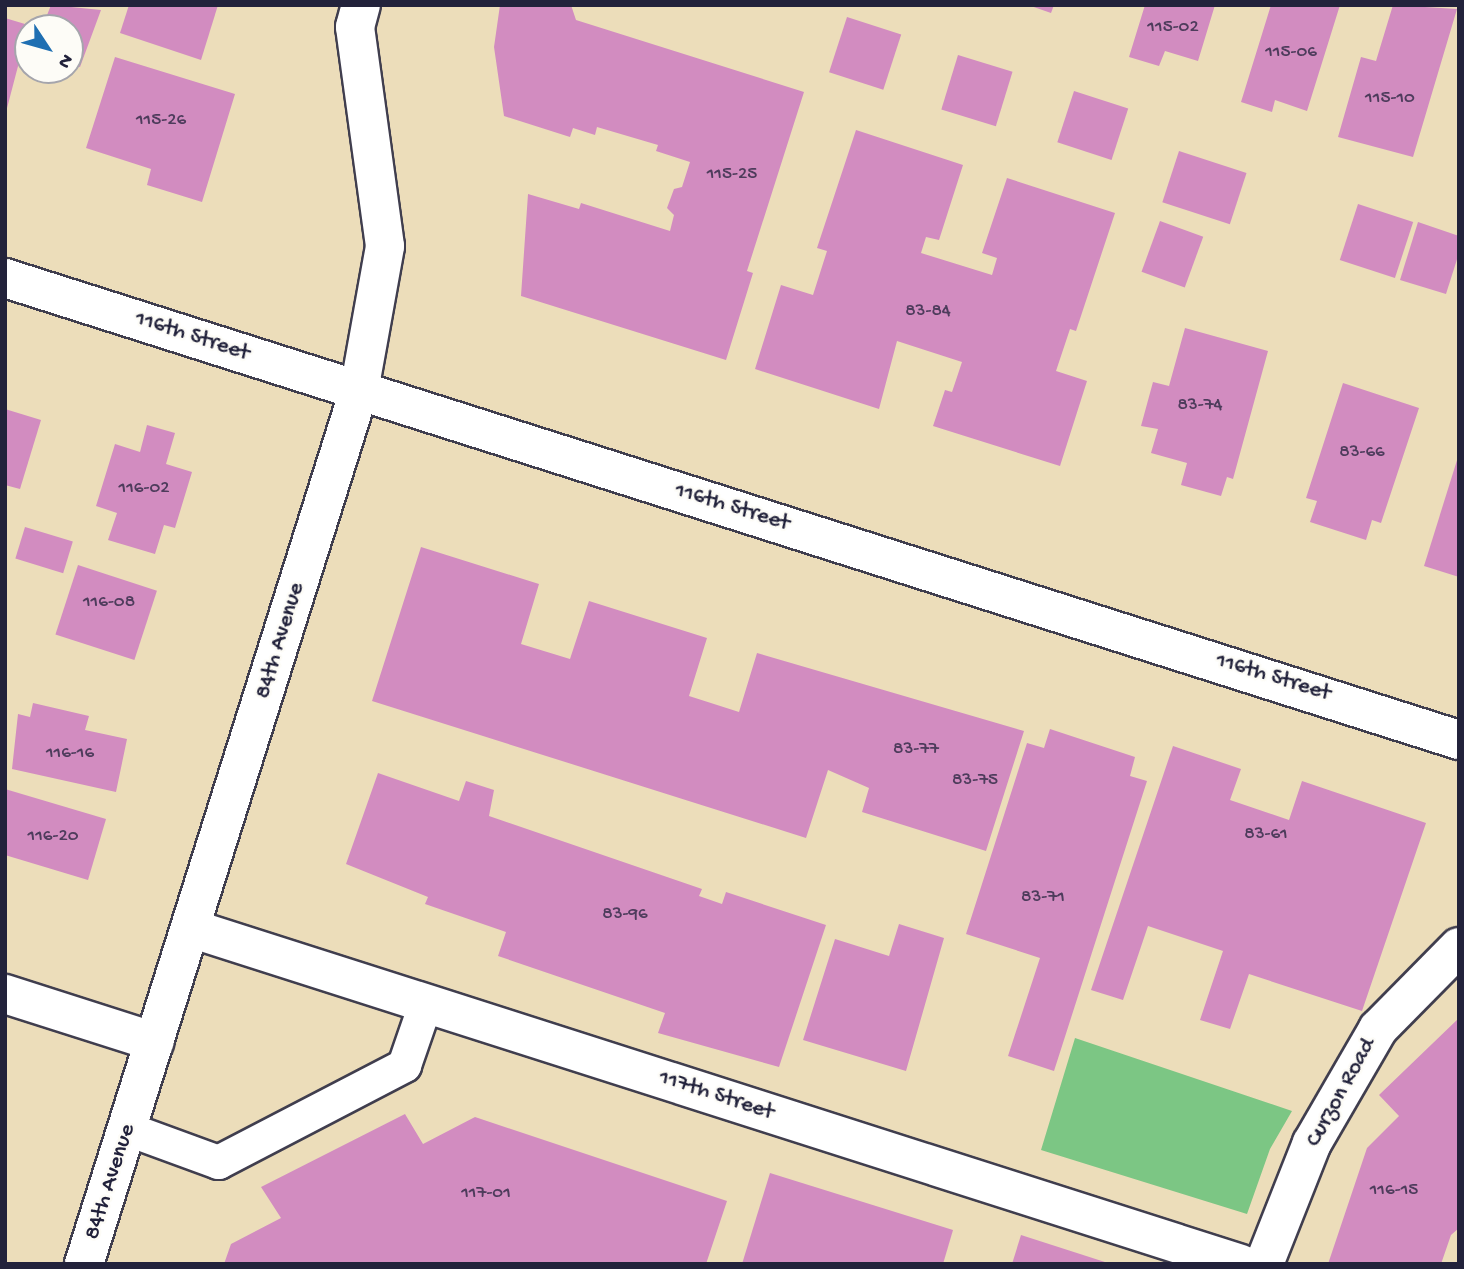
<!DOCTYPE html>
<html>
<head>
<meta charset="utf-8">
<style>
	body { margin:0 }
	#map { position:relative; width:1464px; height:1269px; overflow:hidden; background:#ecddba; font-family:"Gochi Hand",sans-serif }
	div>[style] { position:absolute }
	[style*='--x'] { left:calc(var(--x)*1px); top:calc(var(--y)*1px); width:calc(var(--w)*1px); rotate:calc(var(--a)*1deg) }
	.green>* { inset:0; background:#7cc684 }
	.building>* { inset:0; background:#d28cc0; transform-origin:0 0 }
	.roads { filter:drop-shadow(2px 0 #403e4e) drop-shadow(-2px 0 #403e4e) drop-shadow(0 2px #403e4e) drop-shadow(0 -2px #403e4e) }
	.lane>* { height:33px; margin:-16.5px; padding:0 16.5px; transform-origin:16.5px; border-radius:16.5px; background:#fff }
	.street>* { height:38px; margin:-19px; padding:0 19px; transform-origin:19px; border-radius:19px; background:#fff }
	span { translate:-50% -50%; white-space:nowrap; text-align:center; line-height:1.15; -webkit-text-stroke:5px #fdfcf7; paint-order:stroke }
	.number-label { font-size:19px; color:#4e3c5c }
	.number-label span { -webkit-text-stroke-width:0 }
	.street-label { font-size:23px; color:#22223b }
	.frame { position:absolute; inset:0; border:7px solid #22223b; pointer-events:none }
	.north { position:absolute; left:14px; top:14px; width:70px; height:70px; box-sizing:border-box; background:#fdfcf7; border:2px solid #a5a5ac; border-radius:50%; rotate:126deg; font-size:19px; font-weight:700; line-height:28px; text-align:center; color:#22223b }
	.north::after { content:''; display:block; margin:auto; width:24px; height:32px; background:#1f6fb2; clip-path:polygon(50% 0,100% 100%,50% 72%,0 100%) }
</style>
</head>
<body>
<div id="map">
	<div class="green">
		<div style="clip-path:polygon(1075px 1038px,1292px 1111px,1270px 1149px,1247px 1214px,1041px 1150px)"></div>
	</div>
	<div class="building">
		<div style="clip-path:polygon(51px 5px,101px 10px,80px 67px,70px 64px,70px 28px,42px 28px)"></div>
		<div style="clip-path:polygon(129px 5px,218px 5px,201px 60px,120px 33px)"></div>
		<div style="clip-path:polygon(500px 5px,571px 5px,576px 20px,804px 92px,747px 271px,753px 273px,726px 360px,521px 296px,528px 194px,579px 209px,581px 203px,670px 231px,674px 215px,667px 208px,674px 189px,682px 187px,690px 162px,656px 151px,658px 145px,597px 127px,595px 135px,573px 128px,570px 137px,504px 116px,494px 47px)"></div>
		<div style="clip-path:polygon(1028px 5px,1054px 5px,1051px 13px)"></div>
		<div style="clip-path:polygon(1145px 5px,1215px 5px,1198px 61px,1165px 51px,1159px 66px,1129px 57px)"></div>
		<div style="clip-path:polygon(1271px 5px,1340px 5px,1307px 111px,1275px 100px,1272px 112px,1241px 102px)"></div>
		<div style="clip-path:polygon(1393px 5px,1457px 9px,1413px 157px,1338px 137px,1361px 57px,1376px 61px)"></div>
		<div style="left:847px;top:17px;width:57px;height:58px;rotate:18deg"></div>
		<div style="clip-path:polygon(5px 18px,35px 27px,28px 28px,6px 112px)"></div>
		<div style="left:958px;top:55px;width:57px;height:57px;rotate:17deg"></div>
		<div style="clip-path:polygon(115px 57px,235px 94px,202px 202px,147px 185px,151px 169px,86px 148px)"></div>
		<div style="left:1074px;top:91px;width:57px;height:54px;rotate:18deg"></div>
		<div style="clip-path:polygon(856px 130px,963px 165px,939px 240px,926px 237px,921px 253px,992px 275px,997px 258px,982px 253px,1007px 178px,1115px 213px,1076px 331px,1070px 329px,1056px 371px,1087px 381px,1060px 466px,933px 426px,945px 390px,952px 392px,962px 362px,897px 341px,879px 409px,755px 369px,781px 285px,813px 295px,827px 251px,817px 248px)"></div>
		<div style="left:1179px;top:151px;width:71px;height:54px;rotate:18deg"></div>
		<div style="left:1358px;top:204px;width:58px;height:59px;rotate:18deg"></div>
		<div style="left:1160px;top:221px;width:46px;height:54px;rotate:20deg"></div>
		<div style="clip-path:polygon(1418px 222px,1459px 236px,1459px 253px,1446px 294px,1400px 280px)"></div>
		<div style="clip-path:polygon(1185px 328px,1268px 351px,1233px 479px,1227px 477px,1221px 496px,1181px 485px,1187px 463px,1151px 453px,1158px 429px,1141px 426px,1153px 382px,1169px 386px)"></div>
		<div style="clip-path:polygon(1343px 383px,1419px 408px,1381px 523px,1372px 520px,1366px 540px,1310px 522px,1317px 501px,1306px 498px)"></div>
		<div style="clip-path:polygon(5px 409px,41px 420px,20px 489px,5px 485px)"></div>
		<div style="clip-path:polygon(147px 425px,175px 433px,166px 464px,192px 472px,175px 528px,164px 525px,155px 554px,108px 540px,117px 513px,96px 506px,115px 444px,140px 452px)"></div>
		<div style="clip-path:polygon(1458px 457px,1459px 458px,1459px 577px,1424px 566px)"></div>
		<div style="left:25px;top:527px;width:50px;height:33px;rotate:17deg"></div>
		<div style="clip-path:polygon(421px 547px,539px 584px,521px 644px,570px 659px,589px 601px,707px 638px,689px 696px,739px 712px,757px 653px,1024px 731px,986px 851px,862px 812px,869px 788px,828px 770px,806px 838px,372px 701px)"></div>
		<div style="left:78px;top:565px;width:83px;height:73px;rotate:18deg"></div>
		<div style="clip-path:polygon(33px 703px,89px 716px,85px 730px,127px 739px,116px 792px,12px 769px,18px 714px,30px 717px)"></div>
		<div style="clip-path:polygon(1050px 729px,1135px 757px,1130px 776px,1147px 781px,1054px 1071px,1008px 1056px,1040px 958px,966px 934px,1027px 743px,1044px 748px)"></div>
		<div style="clip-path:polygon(1173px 746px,1241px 769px,1230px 800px,1289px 820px,1302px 781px,1426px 823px,1362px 1011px,1249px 974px,1230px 1029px,1200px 1020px,1223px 951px,1148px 926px,1123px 1000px,1091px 990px)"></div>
		<div style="clip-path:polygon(378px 773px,459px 801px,466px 781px,494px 790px,489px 816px,702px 889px,699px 896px,722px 904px,726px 892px,826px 925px,779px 1067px,658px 1033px,665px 1013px,498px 956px,506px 932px,425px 904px,428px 897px,346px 864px)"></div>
		<div style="clip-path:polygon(5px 789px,106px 819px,88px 880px,5px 855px)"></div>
		<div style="clip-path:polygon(899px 924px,944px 938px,906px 1071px,803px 1040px,835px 939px,889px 956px)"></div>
		<div style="clip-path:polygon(1459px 1018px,1459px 1228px,1451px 1235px,1441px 1264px,1328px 1264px,1367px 1148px,1399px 1116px,1379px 1095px)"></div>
		<div style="clip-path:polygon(405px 1114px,423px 1144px,475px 1117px,727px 1201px,706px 1264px,224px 1264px,231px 1244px,281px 1218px,261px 1187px)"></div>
		<div style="clip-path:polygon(770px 1173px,953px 1230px,943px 1264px,742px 1264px)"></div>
		<div style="clip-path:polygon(1021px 1235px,1108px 1263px,1108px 1264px,1012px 1264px)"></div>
	</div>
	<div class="roads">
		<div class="lane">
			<div style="--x:128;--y:1129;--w:96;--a:20.1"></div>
			<div style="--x:218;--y:1162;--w:210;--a:-27.5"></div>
			<div style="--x:404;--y:1065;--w:65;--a:-71"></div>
		</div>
		<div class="street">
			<div style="--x:5;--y:278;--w:1526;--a:17.63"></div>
			<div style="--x:190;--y:928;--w:1103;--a:17.73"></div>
			<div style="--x:5;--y:994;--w:157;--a:17.7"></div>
			<div style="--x:84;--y:1264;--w:915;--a:-72.52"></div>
			<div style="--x:359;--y:391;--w:147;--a:-79.8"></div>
			<div style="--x:385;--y:246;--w:221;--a:-97.8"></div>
			<div style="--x:355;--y:27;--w:23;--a:-75"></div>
			<div style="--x:1264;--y:1264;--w:130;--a:-68.4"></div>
			<div style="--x:1312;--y:1143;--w:132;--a:-59.9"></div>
			<div style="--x:1378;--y:1029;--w:115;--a:-45.4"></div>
		</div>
	</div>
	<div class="number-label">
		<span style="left:1173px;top:28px">115-02</span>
		<span style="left:1291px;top:53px">115-06</span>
		<span style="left:1390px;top:99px">115-10</span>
		<span style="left:161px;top:121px">115-26</span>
		<span style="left:732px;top:175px">115-25</span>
		<span style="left:928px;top:312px">83-84</span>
		<span style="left:1200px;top:406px">83-74</span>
		<span style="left:1362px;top:453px">83-66</span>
		<span style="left:144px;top:489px">116-02</span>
		<span style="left:109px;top:603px">116-08</span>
		<span style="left:916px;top:750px">83-77</span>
		<span style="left:70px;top:754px">116-16</span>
		<span style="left:975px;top:781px">83-75</span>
		<span style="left:1266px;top:835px">83-61</span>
		<span style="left:53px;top:837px">116-20</span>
		<span style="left:1043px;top:898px">83-71</span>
		<span style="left:625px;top:915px">83-96</span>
		<span style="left:1394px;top:1191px">116-15</span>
		<span style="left:486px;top:1194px">117-01</span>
	</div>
	<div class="street-label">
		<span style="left:192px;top:337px;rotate:18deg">116th Street</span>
		<span style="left:732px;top:508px;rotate:17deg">116th Street</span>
		<span style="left:281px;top:641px;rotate:-73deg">84th Avenue</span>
		<span style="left:1273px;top:678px;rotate:17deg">116th Street</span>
		<span style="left:1342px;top:1093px;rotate:-61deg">Curzon Road</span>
		<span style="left:716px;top:1096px;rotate:18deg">117th Street</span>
		<span style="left:111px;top:1182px;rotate:-72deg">84th Avenue</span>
	</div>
	<div class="frame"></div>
	<div class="north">N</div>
</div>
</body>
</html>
